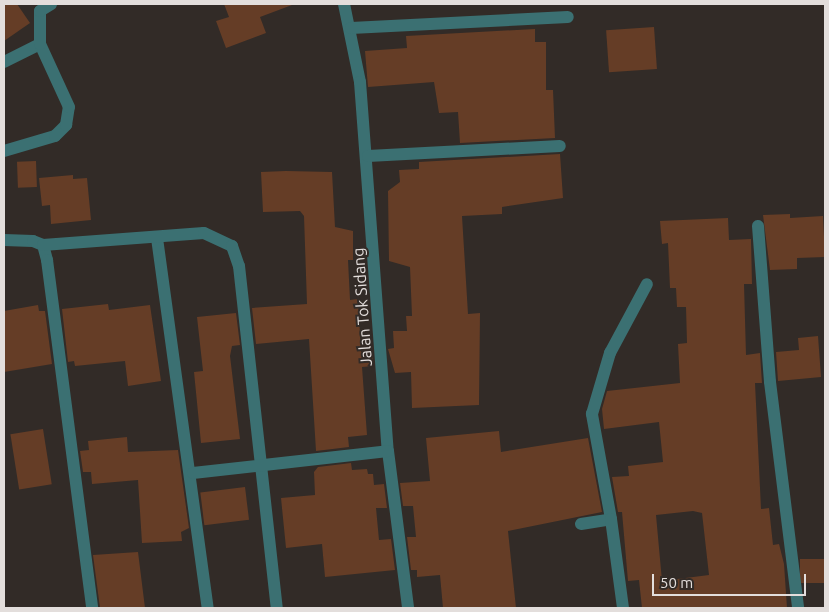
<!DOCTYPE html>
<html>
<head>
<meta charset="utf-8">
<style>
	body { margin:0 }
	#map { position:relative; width:829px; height:612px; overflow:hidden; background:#322b27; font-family:Ubuntu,sans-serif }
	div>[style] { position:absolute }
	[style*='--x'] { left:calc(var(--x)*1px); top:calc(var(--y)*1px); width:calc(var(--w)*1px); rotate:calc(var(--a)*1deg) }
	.building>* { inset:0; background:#653d26; transform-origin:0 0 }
	.minor>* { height:12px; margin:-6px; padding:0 6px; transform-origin:6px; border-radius:6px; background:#3b7072 }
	span { translate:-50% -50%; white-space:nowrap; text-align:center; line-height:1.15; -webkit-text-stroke:4px #322b27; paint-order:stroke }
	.street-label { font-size:16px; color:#e3dedc }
	.frame { position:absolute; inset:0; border:5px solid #e3dedc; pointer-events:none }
	.scale { position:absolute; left:652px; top:574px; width:154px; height:22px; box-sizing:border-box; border:2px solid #e3dedc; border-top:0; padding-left:6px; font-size:15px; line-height:18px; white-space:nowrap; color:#e3dedc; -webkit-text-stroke:4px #322b27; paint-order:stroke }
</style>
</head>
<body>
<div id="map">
	<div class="building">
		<div style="clip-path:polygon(4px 4px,17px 4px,30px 23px,4px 41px)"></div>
		<div style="clip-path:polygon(224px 4px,292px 4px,292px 5px,260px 17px,266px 33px,226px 48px,216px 21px,229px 17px)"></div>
		<div style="left:654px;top:27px;width:42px;height:48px;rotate:86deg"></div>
		<div style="clip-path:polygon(535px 29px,535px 42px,546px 42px,546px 90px,553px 90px,555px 138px,460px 143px,458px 112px,439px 113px,434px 82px,368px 87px,365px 51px,407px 48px,406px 36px)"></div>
		<div style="clip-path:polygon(560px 154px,563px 198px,502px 207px,502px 214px,462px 216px,468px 314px,480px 313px,479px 405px,412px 408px,411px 372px,395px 373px,388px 349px,394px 348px,393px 331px,407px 331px,406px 316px,412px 316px,410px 267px,389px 261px,388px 191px,400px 182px,399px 170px,419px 169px,419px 162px)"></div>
		<div style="left:36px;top:161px;width:26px;height:19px;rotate:88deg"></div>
		<div style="clip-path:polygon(286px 171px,332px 172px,335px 227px,353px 231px,353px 260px,348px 260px,350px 300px,358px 299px,361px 352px,372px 350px,373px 366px,362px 367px,367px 435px,348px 437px,349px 447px,316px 451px,309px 339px,256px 344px,252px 308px,307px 304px,304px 216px,300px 211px,263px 212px,261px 172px)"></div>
		<div style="clip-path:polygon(73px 175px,73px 179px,87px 178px,91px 220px,51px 224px,50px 205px,42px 206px,39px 178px)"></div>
		<div style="clip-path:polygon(790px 214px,790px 218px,823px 216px,825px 257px,797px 258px,797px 269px,770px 270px,763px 215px)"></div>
		<div style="clip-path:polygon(evenodd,728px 218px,729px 240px,751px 239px,752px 284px,744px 284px,746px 355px,760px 353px,762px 383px,755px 383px,761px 509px,769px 508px,773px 545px,779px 544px,784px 564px,787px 608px,642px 608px,639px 580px,628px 581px,622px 512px,618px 512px,612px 477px,629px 476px,628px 466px,663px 462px,659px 422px,604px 429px,602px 409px,607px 391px,680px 383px,678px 344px,687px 343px,686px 307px,677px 307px,676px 288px,670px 288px,668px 243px,662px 244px,660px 221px,728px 218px,693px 511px,702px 513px,709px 575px,662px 581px,656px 515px,693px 511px)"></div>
		<div style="clip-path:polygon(108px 304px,109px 310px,150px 305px,161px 381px,128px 386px,125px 361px,75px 366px,74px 361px,68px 362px,62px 309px)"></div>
		<div style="clip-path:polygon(38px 305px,39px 311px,45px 311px,52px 364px,4px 372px,4px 311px)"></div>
		<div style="clip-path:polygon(236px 313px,240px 345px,232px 346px,230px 356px,240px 439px,201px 443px,194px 372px,203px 371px,197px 317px)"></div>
		<div style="clip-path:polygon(818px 336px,821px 377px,778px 381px,776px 352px,799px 350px,798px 338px)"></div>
		<div style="left:43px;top:429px;width:56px;height:33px;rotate:81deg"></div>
		<div style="clip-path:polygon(499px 431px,501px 452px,588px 438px,602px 512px,508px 531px,516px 608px,443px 608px,440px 575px,417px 577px,417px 570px,411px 570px,407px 537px,416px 537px,413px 506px,403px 506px,400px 483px,430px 481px,426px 438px)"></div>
		<div style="clip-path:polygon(127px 437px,128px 452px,178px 450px,189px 528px,181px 532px,182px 541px,142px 543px,138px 480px,92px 484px,91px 472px,83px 472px,80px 451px,89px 450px,88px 441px)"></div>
		<div style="clip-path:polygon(351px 463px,352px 470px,367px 469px,368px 474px,373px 474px,374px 485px,384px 484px,387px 508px,376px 508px,379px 540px,391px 539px,395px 570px,325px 577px,322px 544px,286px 548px,281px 498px,315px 495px,314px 472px,318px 467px)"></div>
		<div style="left:245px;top:487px;width:33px;height:45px;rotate:83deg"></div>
		<div style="clip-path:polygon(138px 552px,145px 608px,100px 608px,93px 555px)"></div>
		<div style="left:825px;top:559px;width:24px;height:25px;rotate:90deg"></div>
	</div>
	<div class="minor">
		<div style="--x:344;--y:4;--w:80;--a:78.4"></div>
		<div style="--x:360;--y:82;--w:370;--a:85.7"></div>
		<div style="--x:388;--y:451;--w:158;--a:82.7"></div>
		<div style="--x:351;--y:28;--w:217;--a:-2.9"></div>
		<div style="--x:4;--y:62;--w:40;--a:-26.6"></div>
		<div style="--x:4;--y:151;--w:53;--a:-16.4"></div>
		<div style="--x:55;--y:136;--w:16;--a:-45"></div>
		<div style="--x:66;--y:125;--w:18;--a:-81"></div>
		<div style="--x:69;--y:107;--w:69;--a:-114.7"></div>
		<div style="--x:40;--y:44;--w:33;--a:-90"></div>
		<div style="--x:40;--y:11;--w:13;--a:-32"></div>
		<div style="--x:368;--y:156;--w:192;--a:-3"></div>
		<div style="--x:758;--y:226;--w:156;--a:85.6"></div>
		<div style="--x:770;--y:382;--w:228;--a:82.9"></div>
		<div style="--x:157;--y:238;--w:373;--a:82.2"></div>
		<div style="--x:4;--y:240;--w:29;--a:2"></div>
		<div style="--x:33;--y:241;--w:11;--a:22"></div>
		<div style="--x:43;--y:245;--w:16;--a:75"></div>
		<div style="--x:47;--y:260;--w:351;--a:82.6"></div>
		<div style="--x:43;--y:245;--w:161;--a:-4.3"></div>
		<div style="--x:204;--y:233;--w:31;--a:25"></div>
		<div style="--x:232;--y:246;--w:21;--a:71"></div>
		<div style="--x:239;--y:266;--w:344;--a:83.7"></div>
		<div style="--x:193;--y:473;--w:196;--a:-6.4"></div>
		<div style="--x:611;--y:519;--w:107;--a:-100.3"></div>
		<div style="--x:592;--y:414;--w:64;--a:-73.6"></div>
		<div style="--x:610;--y:353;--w:78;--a:-61.8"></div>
		<div style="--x:581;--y:524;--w:30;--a:-9"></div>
		<div style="--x:611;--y:519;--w:90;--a:82.3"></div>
	</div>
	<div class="street-label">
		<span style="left:362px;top:307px;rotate:-94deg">Jalan Tok Sidang</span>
	</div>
	<div class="frame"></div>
	<div class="scale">50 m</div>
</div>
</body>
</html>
